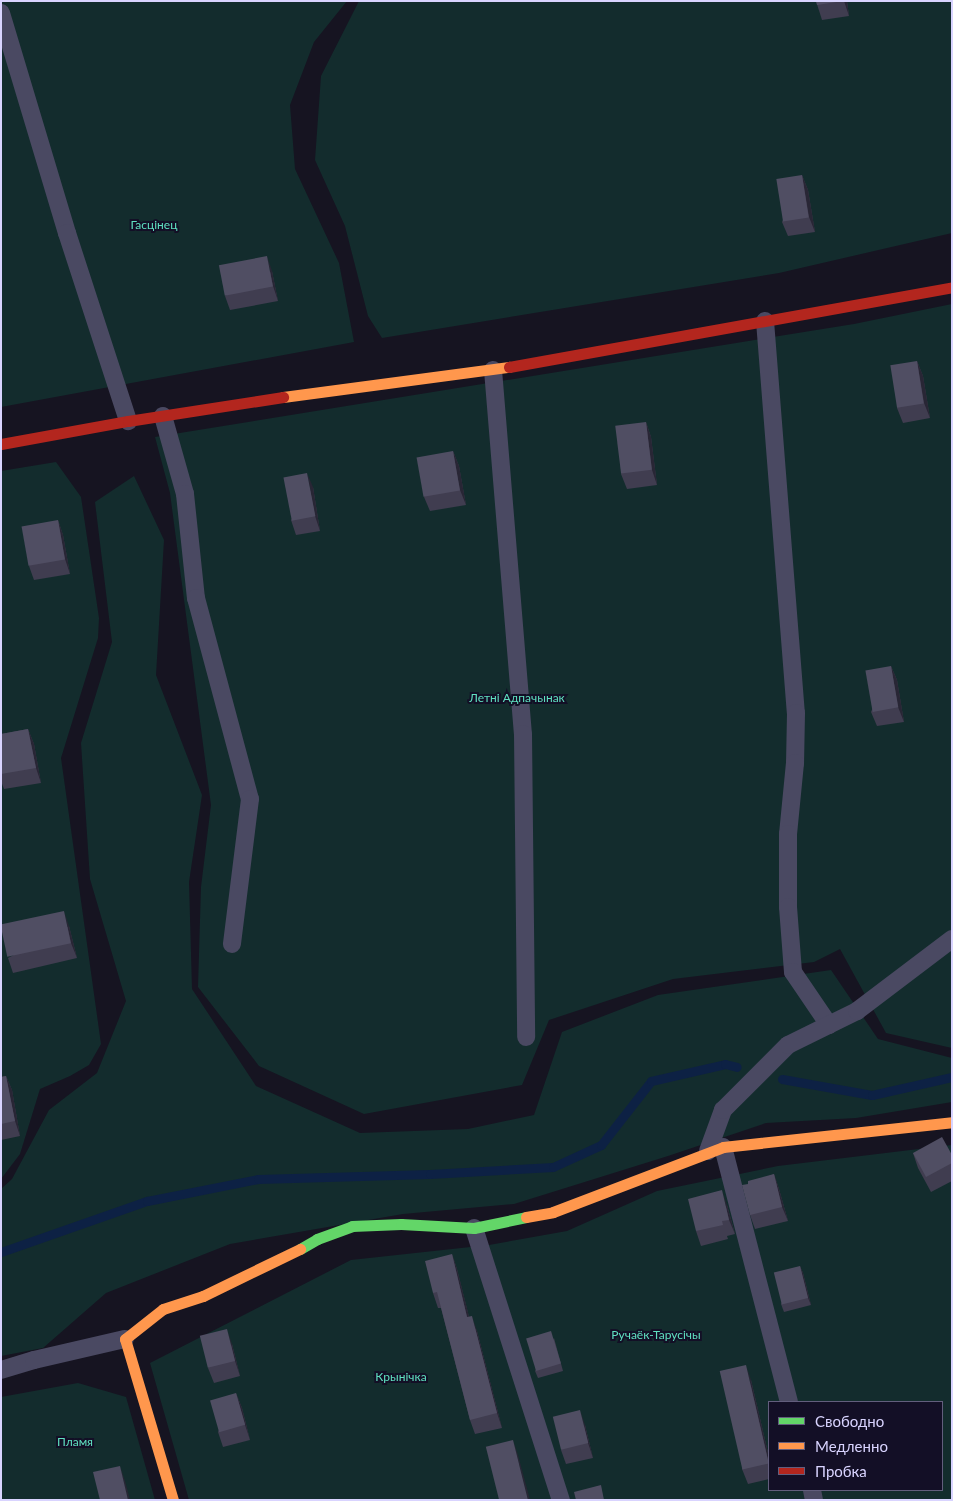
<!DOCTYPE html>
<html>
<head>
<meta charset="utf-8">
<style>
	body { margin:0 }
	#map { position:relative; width:953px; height:1501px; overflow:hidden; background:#161421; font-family:Lato,sans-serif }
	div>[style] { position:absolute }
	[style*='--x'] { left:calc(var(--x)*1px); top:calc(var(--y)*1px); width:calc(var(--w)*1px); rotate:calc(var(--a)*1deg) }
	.green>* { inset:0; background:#132c2d }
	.stream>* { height:9px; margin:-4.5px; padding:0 4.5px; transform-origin:4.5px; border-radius:4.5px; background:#0d2144 }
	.lane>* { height:18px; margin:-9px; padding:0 9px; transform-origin:9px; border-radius:9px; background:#4a4962 }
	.fast>* { height:11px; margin:-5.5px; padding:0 5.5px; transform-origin:5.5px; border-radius:5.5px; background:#63d668 }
	.slow>* { height:11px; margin:-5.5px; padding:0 5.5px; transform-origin:5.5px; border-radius:5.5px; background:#ff974d }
	.jam>* { height:11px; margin:-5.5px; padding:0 5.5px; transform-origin:5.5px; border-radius:5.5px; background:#b3261e }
	.wall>* { inset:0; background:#403d50 }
	.shaded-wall>* { inset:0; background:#282635 }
	.building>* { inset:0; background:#504e63; transform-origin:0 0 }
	span { translate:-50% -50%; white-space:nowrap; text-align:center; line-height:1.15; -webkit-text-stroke:4px #130f26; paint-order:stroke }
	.park-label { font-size:12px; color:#5fe0c0 }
	.frame { position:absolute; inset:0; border:2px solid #d9d4ff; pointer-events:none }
	.legend { position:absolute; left:768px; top:1401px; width:175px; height:90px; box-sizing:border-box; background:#130f26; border:1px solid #625e7d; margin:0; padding:6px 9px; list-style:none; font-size:15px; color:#d9d4ff }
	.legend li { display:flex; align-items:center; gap:10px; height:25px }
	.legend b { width:25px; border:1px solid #625e7d }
</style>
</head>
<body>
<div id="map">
	<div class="green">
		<div style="clip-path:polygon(1px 1px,347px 1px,314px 42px,290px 105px,295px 169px,339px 263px,354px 342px,1px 407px)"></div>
		<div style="clip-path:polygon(359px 1px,952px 1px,952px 233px,779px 273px,382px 338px,368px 316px,345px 226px,315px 160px,321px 76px)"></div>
		<div style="clip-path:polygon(952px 304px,952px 1048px,886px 1033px,840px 949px,814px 962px,673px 979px,549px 1020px,522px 1085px,364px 1114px,259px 1066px,198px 987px,201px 887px,211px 805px,170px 493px,155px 437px,854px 324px)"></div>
		<div style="clip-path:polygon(56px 462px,81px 497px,99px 618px,98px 638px,61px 758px,101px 1044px,89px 1065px,70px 1076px,40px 1089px,20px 1154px,1px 1179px,1px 471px)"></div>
		<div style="clip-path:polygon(134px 476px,164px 540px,156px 675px,202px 795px,189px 882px,192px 989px,256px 1086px,360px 1133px,468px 1129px,534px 1115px,562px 1032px,658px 995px,831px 970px,878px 1039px,952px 1058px,952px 1102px,856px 1118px,766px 1123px,668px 1156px,514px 1204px,403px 1214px,230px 1244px,106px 1293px,43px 1348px,1px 1356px,1px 1189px,12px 1179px,49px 1110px,97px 1073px,126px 1001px,90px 879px,81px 743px,112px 642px,95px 502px)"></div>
		<div style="clip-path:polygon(evenodd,952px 1145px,952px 1500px,189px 1500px,150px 1363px,351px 1260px,489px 1245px,567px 1231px,657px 1191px,778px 1166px,952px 1145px,769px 1402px,942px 1402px,942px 1490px,769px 1490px,769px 1402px)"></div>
		<div style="clip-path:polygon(78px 1383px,126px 1397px,155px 1500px,1px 1500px,1px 1397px)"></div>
	</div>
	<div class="stream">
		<div style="--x:782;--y:1079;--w:91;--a:10.1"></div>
		<div style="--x:872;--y:1095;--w:82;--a:-12.7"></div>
		<div style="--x:1;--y:1252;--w:155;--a:-19.3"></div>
		<div style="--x:147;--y:1201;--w:113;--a:-11.2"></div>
		<div style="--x:258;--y:1179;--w:172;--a:-1.7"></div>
		<div style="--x:430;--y:1174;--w:123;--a:-3.3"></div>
		<div style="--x:553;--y:1167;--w:53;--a:-24.6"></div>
		<div style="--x:601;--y:1145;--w:81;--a:-52"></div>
		<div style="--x:651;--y:1081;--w:76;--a:-12.9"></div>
		<div style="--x:725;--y:1064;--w:12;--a:14"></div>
	</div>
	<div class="lane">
		<div style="--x:1;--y:13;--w:230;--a:73.3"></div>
		<div style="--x:67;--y:233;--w:198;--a:72"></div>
		<div style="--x:765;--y:321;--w:393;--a:85.5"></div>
		<div style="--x:796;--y:713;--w:50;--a:91.1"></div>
		<div style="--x:795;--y:763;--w:71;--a:95.6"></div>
		<div style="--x:788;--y:834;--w:73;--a:90"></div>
		<div style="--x:788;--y:907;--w:65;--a:85.6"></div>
		<div style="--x:793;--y:972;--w:64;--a:55.8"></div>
		<div style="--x:493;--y:370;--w:365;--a:85.3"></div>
		<div style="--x:523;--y:734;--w:303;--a:89.4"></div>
		<div style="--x:163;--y:416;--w:81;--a:74.2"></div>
		<div style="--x:185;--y:494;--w:105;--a:84"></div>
		<div style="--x:196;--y:598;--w:208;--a:75"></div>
		<div style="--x:250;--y:799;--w:146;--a:97.1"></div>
		<div style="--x:723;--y:1147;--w:263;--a:75.5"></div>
		<div style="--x:708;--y:1151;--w:44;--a:-69.9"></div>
		<div style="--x:723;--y:1110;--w:92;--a:-45"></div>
		<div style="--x:788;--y:1045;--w:77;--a:-26.2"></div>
		<div style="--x:857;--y:1011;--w:119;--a:-37.2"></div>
		<div style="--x:474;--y:1228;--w:286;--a:72.3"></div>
		<div style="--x:1;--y:1370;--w:34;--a:-17"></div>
		<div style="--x:34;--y:1360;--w:93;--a:-13"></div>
		<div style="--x:812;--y:1490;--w:10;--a:79"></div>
	</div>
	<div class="fast">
		<div style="--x:300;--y:1249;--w:20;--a:-30"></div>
		<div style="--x:317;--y:1239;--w:37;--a:-20"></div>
		<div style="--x:352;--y:1226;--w:49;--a:-2.3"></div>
		<div style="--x:401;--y:1224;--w:73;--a:3.1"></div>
		<div style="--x:474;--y:1228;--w:53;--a:-11.9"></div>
	</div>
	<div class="slow">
		<div style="--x:283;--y:397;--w:228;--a:-7.6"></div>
		<div style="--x:526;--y:1217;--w:27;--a:-10"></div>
		<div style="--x:553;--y:1212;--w:182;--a:-20.9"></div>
		<div style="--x:723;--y:1147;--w:230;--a:-6.2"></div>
		<div style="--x:173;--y:1500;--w:168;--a:-106.6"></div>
		<div style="--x:125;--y:1339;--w:48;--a:-38.3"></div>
		<div style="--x:163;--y:1309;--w:42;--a:-18"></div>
		<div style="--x:203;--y:1296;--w:108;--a:-25.9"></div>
	</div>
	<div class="jam">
		<div style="--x:509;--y:367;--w:450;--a:-10.2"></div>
		<div style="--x:1;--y:444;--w:129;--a:-10.3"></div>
		<div style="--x:128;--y:421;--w:157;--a:-8.8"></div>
	</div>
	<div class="wall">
		<div style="clip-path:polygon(816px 1px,847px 1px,849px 16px,822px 20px)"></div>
		<div style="clip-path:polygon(802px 175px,808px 190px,815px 232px,788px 236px,782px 222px)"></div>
		<div style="clip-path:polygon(272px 271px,278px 301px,230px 310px,225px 296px)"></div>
		<div style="clip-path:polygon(917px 361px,923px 376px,930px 418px,903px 423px,897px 408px)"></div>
		<div style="clip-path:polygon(646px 422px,651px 437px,657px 485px,627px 489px,621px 474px)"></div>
		<div style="clip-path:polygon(453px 451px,459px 466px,466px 505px,430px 511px,424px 497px)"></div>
		<div style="clip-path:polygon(313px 487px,320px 531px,296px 535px,291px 520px)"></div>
		<div style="clip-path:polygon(58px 520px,63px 535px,70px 574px,34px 580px,29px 566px)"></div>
		<div style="clip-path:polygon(891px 666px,897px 680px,904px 722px,877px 726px,871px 712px)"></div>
		<div style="clip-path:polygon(28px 729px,34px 744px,41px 783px,4px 789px,1px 781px,1px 734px)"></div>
		<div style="clip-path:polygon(69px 926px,77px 958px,13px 973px,8px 958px)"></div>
		<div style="clip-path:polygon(6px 1076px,12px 1090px,20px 1136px,1px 1140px,1px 1077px)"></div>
		<div style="clip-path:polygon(913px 1153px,952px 1155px,952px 1181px,931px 1192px,918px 1168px)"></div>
		<div style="clip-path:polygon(774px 1174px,779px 1189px,788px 1221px,755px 1229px,750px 1215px,748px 1184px)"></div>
		<div style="clip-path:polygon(727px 1205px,735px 1234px,727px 1236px,728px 1239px,701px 1246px,696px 1231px)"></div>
		<div style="clip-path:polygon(452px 1254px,457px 1269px,469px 1317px,477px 1331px,502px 1428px,475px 1434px,470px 1420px,441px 1308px,438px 1308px,433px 1293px)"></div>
		<div style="clip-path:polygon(800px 1266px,803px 1273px,811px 1305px,784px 1312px,781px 1304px)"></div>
		<div style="clip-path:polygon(554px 1338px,563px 1371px,538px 1378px,535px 1371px)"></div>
		<div style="clip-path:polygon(232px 1344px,240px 1376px,214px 1383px,208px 1368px)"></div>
		<div style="clip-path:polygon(751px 1380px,769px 1457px,769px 1479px,748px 1484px,742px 1469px)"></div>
		<div style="clip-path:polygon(236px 1393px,242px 1408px,250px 1440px,223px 1447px,218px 1432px)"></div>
		<div style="clip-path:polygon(585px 1425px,593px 1458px,566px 1464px,561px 1450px)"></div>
	</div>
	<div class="shaded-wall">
		<div style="clip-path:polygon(844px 1px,847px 1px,849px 16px)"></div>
		<div style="clip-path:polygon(802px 175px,808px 190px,815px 232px,809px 217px)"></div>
		<div style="clip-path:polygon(267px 256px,272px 271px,278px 301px,273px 286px)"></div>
		<div style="clip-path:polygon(917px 361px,923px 376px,930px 418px,924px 403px)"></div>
		<div style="clip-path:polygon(646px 422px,651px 437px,657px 485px,652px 470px)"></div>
		<div style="clip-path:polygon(453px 451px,459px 466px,466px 505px,460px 490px)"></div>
		<div style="clip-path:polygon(307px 473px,313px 487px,320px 531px,315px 516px)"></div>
		<div style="clip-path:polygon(58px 520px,63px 535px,70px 574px,65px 559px)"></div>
		<div style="clip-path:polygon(891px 666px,897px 680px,904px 722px,898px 707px)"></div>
		<div style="clip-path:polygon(28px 729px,34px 744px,41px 783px,36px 768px)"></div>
		<div style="clip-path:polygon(64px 911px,69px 926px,77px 958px,71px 943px)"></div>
		<div style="clip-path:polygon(6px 1076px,12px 1090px,20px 1136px,15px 1121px)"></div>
		<div style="clip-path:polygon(774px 1174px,779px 1189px,788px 1221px,782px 1207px)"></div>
		<div style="clip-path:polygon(722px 1190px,727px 1205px,735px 1234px,729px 1220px)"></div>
		<div style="clip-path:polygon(452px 1254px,457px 1269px,473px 1332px,467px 1317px)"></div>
		<div style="clip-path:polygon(800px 1266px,803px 1273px,811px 1305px,808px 1298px)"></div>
		<div style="clip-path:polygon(472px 1316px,477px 1331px,502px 1428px,497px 1413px)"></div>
		<div style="clip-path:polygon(227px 1329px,232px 1344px,240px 1376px,235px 1361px)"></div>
		<div style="clip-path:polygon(746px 1365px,751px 1380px,769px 1457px,769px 1464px)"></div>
		<div style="clip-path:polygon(236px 1393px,242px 1408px,250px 1440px,245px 1425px)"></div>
		<div style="clip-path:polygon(580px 1410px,585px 1425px,593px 1458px,588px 1443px)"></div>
		<div style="clip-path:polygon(513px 1440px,518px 1455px,530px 1500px,528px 1500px)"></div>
		<div style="clip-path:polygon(120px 1466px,125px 1481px,130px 1500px,128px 1500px)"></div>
	</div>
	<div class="building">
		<div style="clip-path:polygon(816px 1px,843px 1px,817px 5px)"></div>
		<div style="left:802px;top:175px;width:43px;height:26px;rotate:81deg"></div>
		<div style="left:267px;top:256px;width:31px;height:49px;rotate:79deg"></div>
		<div style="left:917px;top:361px;width:43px;height:27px;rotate:81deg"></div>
		<div style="left:646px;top:422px;width:48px;height:31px;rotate:83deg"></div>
		<div style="left:453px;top:451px;width:40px;height:37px;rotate:80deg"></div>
		<div style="left:307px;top:473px;width:44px;height:24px;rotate:79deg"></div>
		<div style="left:58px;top:520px;width:40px;height:37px;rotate:80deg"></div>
		<div style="left:891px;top:666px;width:42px;height:26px;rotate:80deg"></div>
		<div style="clip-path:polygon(28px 729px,36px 768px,1px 774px,1px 734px)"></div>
		<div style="left:64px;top:911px;width:33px;height:65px;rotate:78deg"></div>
		<div style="clip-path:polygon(6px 1076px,15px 1121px,1px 1124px,1px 1077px)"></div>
		<div style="clip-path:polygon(942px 1137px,952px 1155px,952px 1163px,926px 1177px,913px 1153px)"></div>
		<div style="clip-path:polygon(774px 1174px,782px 1207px,750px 1215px,742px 1185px,748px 1184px,748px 1181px)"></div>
		<div style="clip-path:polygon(722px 1190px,729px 1220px,722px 1221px,723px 1225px,696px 1231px,688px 1199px)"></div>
		<div style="clip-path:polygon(452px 1254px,467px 1317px,472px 1316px,497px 1413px,470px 1420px,437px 1292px,433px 1293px,425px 1261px)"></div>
		<div style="left:800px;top:1266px;width:33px;height:27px;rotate:76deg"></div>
		<div style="left:227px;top:1329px;width:33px;height:28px;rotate:76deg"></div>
		<div style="left:551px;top:1331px;width:34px;height:26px;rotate:73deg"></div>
		<div style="left:746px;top:1365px;width:101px;height:27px;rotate:77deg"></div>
		<div style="left:236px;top:1393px;width:33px;height:27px;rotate:74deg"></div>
		<div style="left:580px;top:1410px;width:34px;height:28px;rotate:76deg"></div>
		<div style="left:513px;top:1440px;width:62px;height:28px;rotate:76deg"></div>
		<div style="clip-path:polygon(120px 1466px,128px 1500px,100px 1500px,93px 1472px)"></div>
		<div style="clip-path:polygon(601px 1485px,604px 1500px,576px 1500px,574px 1492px)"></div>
	</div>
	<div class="park-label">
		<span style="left:154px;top:225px">Гасцінец</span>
		<span style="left:517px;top:698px">Летні Адпачынак</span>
		<span style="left:656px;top:1335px">Ручаёк-Тарусічы</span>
		<span style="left:401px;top:1377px">Крынічка</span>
		<span style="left:75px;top:1442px">Пламя</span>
	</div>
	<div class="frame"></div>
	<ul class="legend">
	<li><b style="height:6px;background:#63d668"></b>Свободно</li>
	<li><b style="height:6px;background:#ff974d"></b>Медленно</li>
	<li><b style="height:6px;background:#b3261e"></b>Пробка</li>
	</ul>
</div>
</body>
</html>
